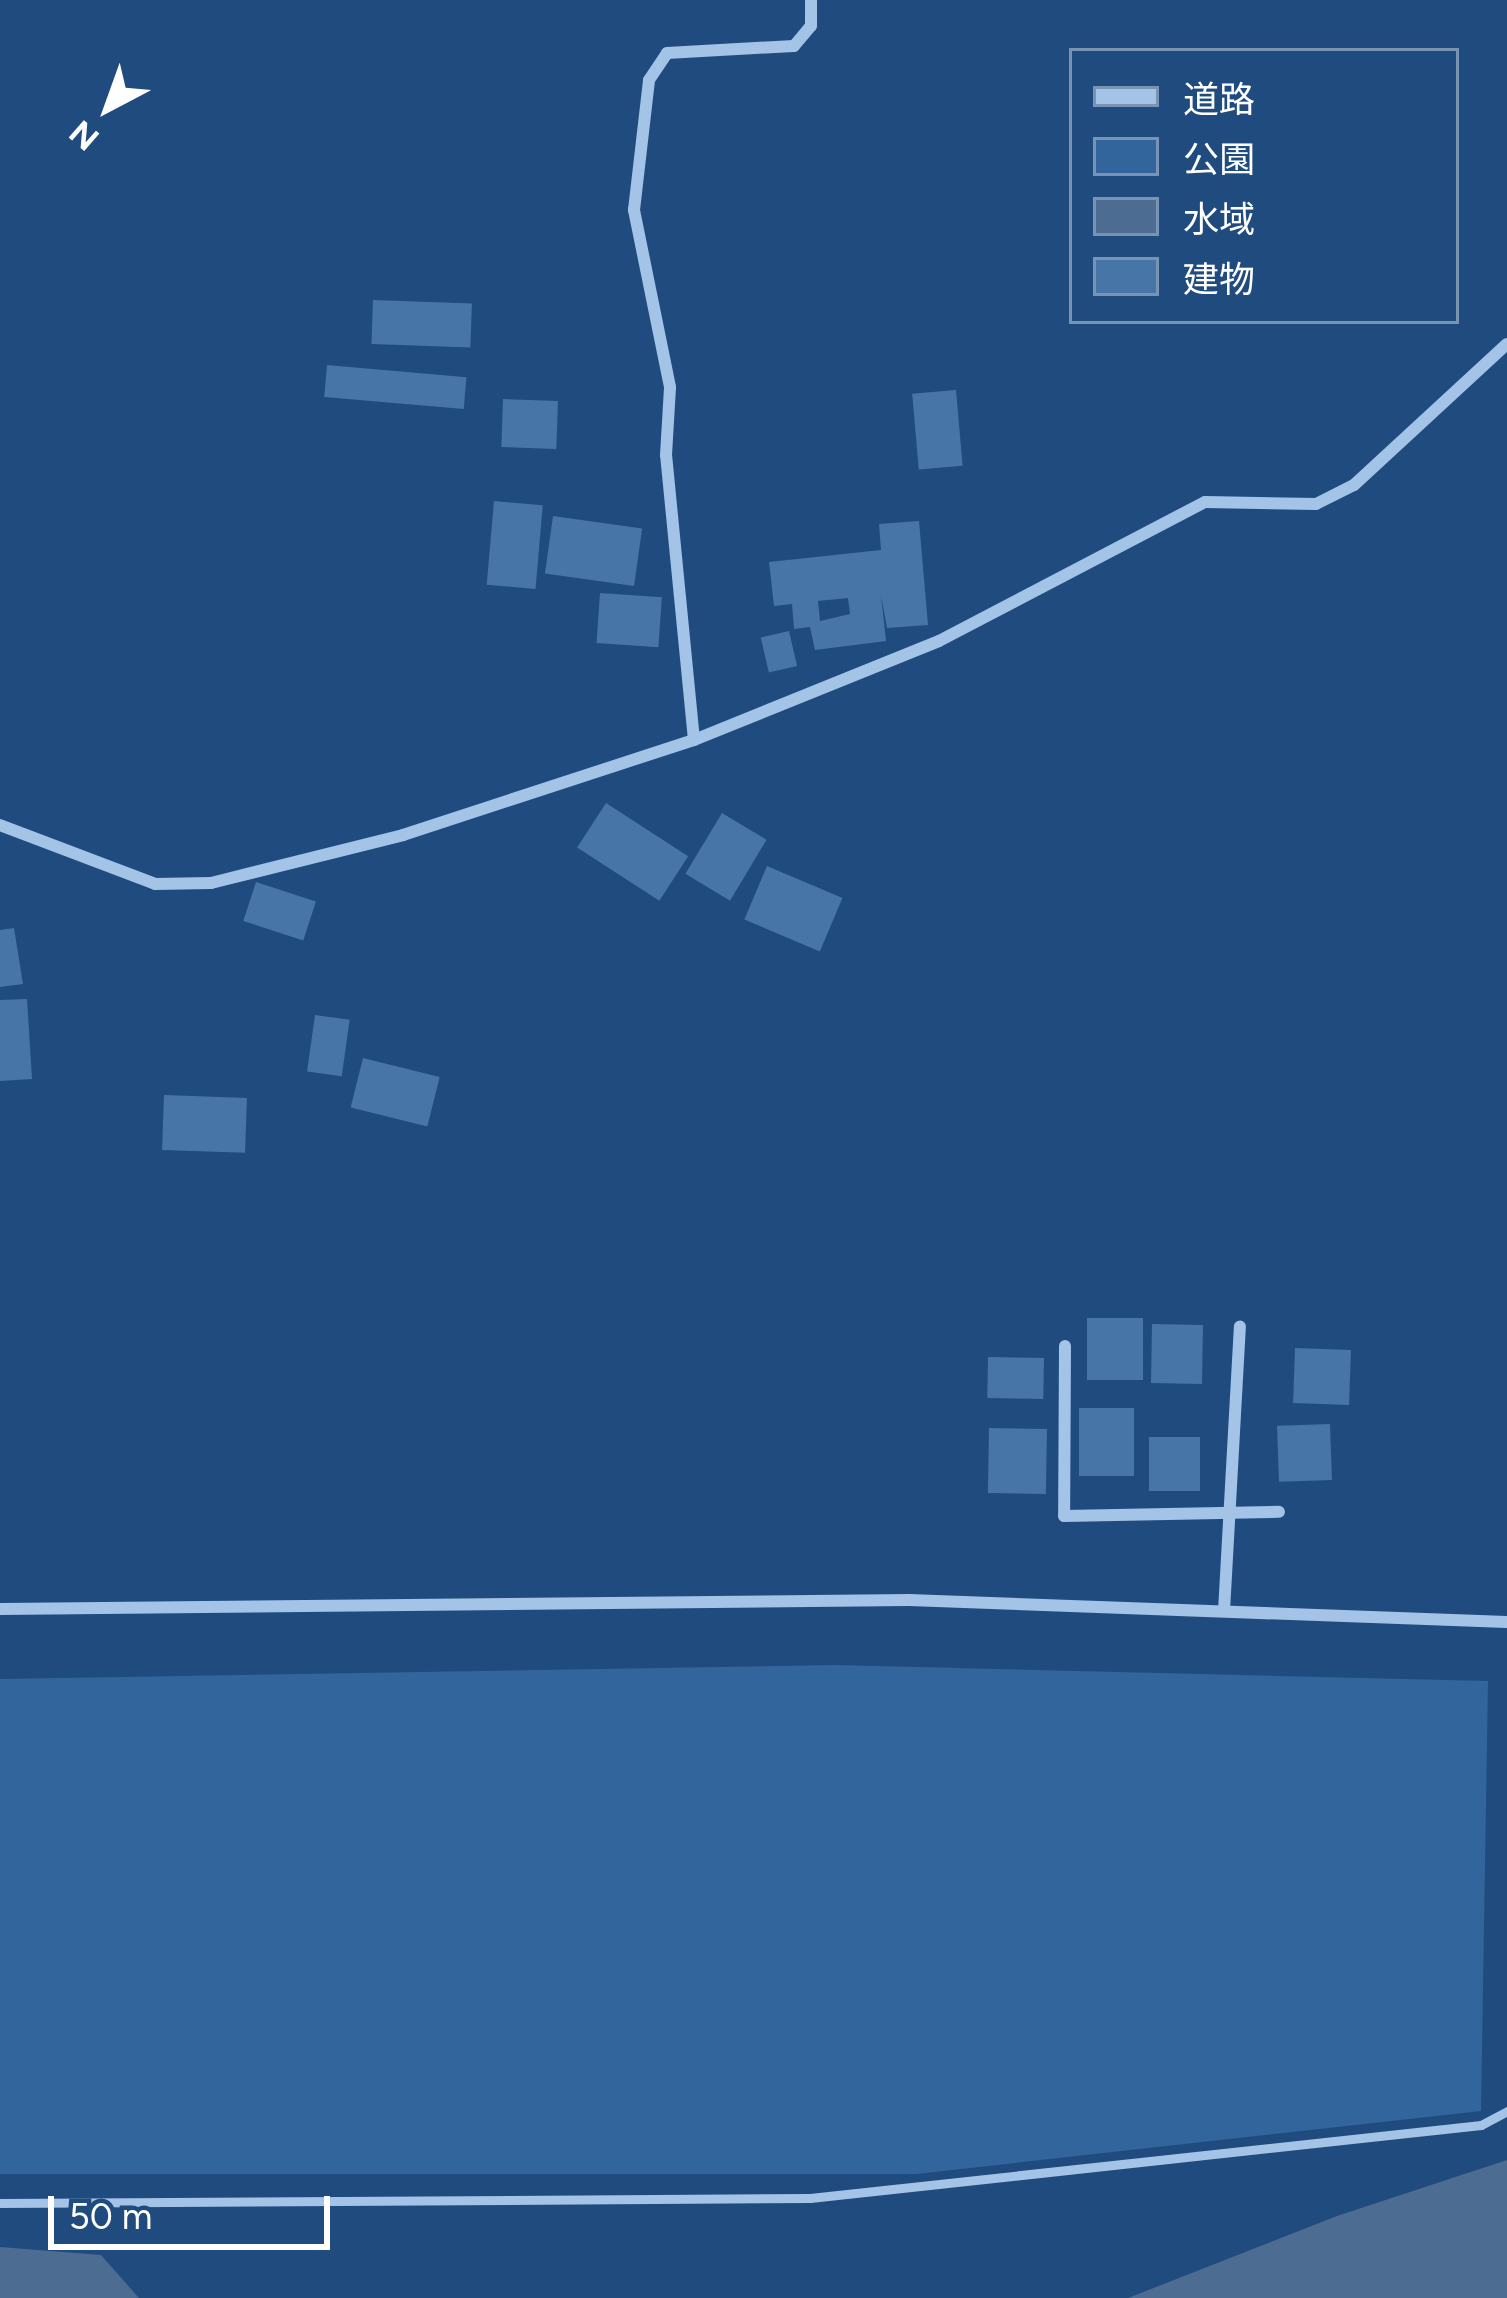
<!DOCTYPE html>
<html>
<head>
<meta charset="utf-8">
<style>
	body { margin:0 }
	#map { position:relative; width:1507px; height:2298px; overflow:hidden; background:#1f4b7e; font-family:Figtree,"Noto Sans JP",sans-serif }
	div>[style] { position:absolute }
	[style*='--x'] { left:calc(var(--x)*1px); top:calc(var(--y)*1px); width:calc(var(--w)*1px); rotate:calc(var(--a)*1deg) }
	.green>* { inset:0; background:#32659c }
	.water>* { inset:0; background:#4c6c92 }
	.building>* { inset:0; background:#4875a7; transform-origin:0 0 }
	.service>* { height:9px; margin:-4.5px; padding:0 4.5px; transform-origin:4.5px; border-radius:4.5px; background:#a3c3e7 }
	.minor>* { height:12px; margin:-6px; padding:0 6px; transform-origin:6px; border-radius:6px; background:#a3c3e7 }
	span { translate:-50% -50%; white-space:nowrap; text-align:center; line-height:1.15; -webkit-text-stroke:12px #1f4b7e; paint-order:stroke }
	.legend { position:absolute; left:1069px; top:48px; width:390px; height:276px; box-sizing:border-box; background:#1f4b7e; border:3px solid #7993b2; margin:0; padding:15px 21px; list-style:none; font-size:36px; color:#fff }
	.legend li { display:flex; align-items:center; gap:24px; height:60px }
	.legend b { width:60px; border:3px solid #7993b2 }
	.north { position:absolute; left:48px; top:48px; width:120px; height:120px; -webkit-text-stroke:9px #1f4b7e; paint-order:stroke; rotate:221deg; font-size:33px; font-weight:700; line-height:48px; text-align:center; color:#fff }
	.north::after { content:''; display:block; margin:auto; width:42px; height:54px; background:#fff; clip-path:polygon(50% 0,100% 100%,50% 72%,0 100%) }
	.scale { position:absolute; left:48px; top:2196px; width:282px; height:54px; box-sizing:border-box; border:6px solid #fff; border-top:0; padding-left:15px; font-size:36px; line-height:42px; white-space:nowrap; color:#fff; -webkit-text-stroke:9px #1f4b7e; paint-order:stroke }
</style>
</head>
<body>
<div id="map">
	<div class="green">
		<div style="clip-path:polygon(836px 1665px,1488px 1681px,1481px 2111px,916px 2174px,0 2174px,0 1679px)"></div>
	</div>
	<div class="water">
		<div style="clip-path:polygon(1507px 2160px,1507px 2298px,1128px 2298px,1337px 2216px)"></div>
		<div style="clip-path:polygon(0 2247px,101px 2255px,139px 2298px,0 2298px)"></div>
	</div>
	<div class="building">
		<div style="left:373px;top:300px;width:99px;height:44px;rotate:2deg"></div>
		<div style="left:327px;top:365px;width:140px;height:32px;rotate:5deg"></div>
		<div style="left:956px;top:390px;width:76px;height:44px;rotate:85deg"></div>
		<div style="left:503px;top:399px;width:55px;height:48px;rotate:2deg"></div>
		<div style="left:494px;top:501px;width:49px;height:84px;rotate:5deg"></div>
		<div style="left:553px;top:516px;width:90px;height:58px;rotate:8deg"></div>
		<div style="clip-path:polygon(evenodd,919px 521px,928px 625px,887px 628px,881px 595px,886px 641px,815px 650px,810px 627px,794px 629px,792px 604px,774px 606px,769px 562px,881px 550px,879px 524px,919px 521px,848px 598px,850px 614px,820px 621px,818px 601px,848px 598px)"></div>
		<div style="left:600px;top:593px;width:62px;height:50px;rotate:4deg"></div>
		<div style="left:789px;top:631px;width:36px;height:29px;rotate:77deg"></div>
		<div style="left:606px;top:803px;width:98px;height:53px;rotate:33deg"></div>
		<div style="left:722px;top:813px;width:52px;height:71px;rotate:31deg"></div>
		<div style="left:767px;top:866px;width:82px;height:58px;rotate:23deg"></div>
		<div style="left:256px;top:882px;width:63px;height:41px;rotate:18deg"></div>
		<div style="clip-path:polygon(14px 928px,23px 984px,0 987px,0 930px)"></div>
		<div style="clip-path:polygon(27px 999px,32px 1079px,0 1081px,0 1000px)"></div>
		<div style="left:315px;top:1015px;width:35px;height:57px;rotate:8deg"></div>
		<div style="left:363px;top:1058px;width:79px;height:51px;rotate:14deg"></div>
		<div style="left:164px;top:1095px;width:83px;height:55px;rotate:2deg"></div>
		<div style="left:1087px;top:1318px;width:56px;height:62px"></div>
		<div style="left:1152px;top:1324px;width:51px;height:59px;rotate:1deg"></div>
		<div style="left:1295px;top:1348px;width:56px;height:55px;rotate:2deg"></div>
		<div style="left:988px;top:1357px;width:56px;height:41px;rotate:1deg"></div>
		<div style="left:1079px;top:1408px;width:55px;height:68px"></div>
		<div style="left:1330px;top:1424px;width:56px;height:53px;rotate:88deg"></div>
		<div style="left:989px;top:1428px;width:58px;height:65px;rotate:1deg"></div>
		<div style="left:1149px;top:1437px;width:51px;height:54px"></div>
	</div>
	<div class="service">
		<div style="--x:0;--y:2203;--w:810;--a:-0.35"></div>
		<div style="--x:810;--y:2198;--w:675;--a:-6.21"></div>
		<div style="--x:1481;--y:2125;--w:30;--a:-28"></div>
	</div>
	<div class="minor">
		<div style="--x:694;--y:740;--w:286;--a:-95.6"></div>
		<div style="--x:666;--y:455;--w:68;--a:-86.6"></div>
		<div style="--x:670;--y:387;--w:181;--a:-101.5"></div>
		<div style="--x:634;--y:210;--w:131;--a:-83.4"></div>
		<div style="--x:649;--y:80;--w:32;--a:-56"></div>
		<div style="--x:667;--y:53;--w:127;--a:-3.2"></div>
		<div style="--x:794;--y:46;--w:26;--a:-50"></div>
		<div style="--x:811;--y:26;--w:26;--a:-90"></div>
		<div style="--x:0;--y:825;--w:166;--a:20.8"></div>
		<div style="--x:155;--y:884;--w:56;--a:-1"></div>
		<div style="--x:211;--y:883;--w:198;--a:-14"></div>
		<div style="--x:403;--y:835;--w:306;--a:-18.1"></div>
		<div style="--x:694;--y:740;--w:264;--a:-22"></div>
		<div style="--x:939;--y:641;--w:300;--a:-27.6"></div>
		<div style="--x:1205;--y:502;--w:111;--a:1"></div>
		<div style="--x:1316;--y:504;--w:42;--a:-26.6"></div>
		<div style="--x:1354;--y:485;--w:208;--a:-42.7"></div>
		<div style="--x:1065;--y:1346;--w:170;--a:90.3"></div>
		<div style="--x:1064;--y:1516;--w:215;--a:-1.1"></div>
		<div style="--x:0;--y:1609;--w:909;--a:-0.57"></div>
		<div style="--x:909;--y:1600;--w:598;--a:2.11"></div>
		<div style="--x:1224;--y:1611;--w:285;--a:-86.8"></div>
	</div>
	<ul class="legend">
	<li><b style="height:15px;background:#a3c3e7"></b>道路</li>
	<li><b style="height:33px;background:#32659c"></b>公園</li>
	<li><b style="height:33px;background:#4c6c92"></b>水域</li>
	<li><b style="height:33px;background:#4875a7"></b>建物</li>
	</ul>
	<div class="north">N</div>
	<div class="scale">50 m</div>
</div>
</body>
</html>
